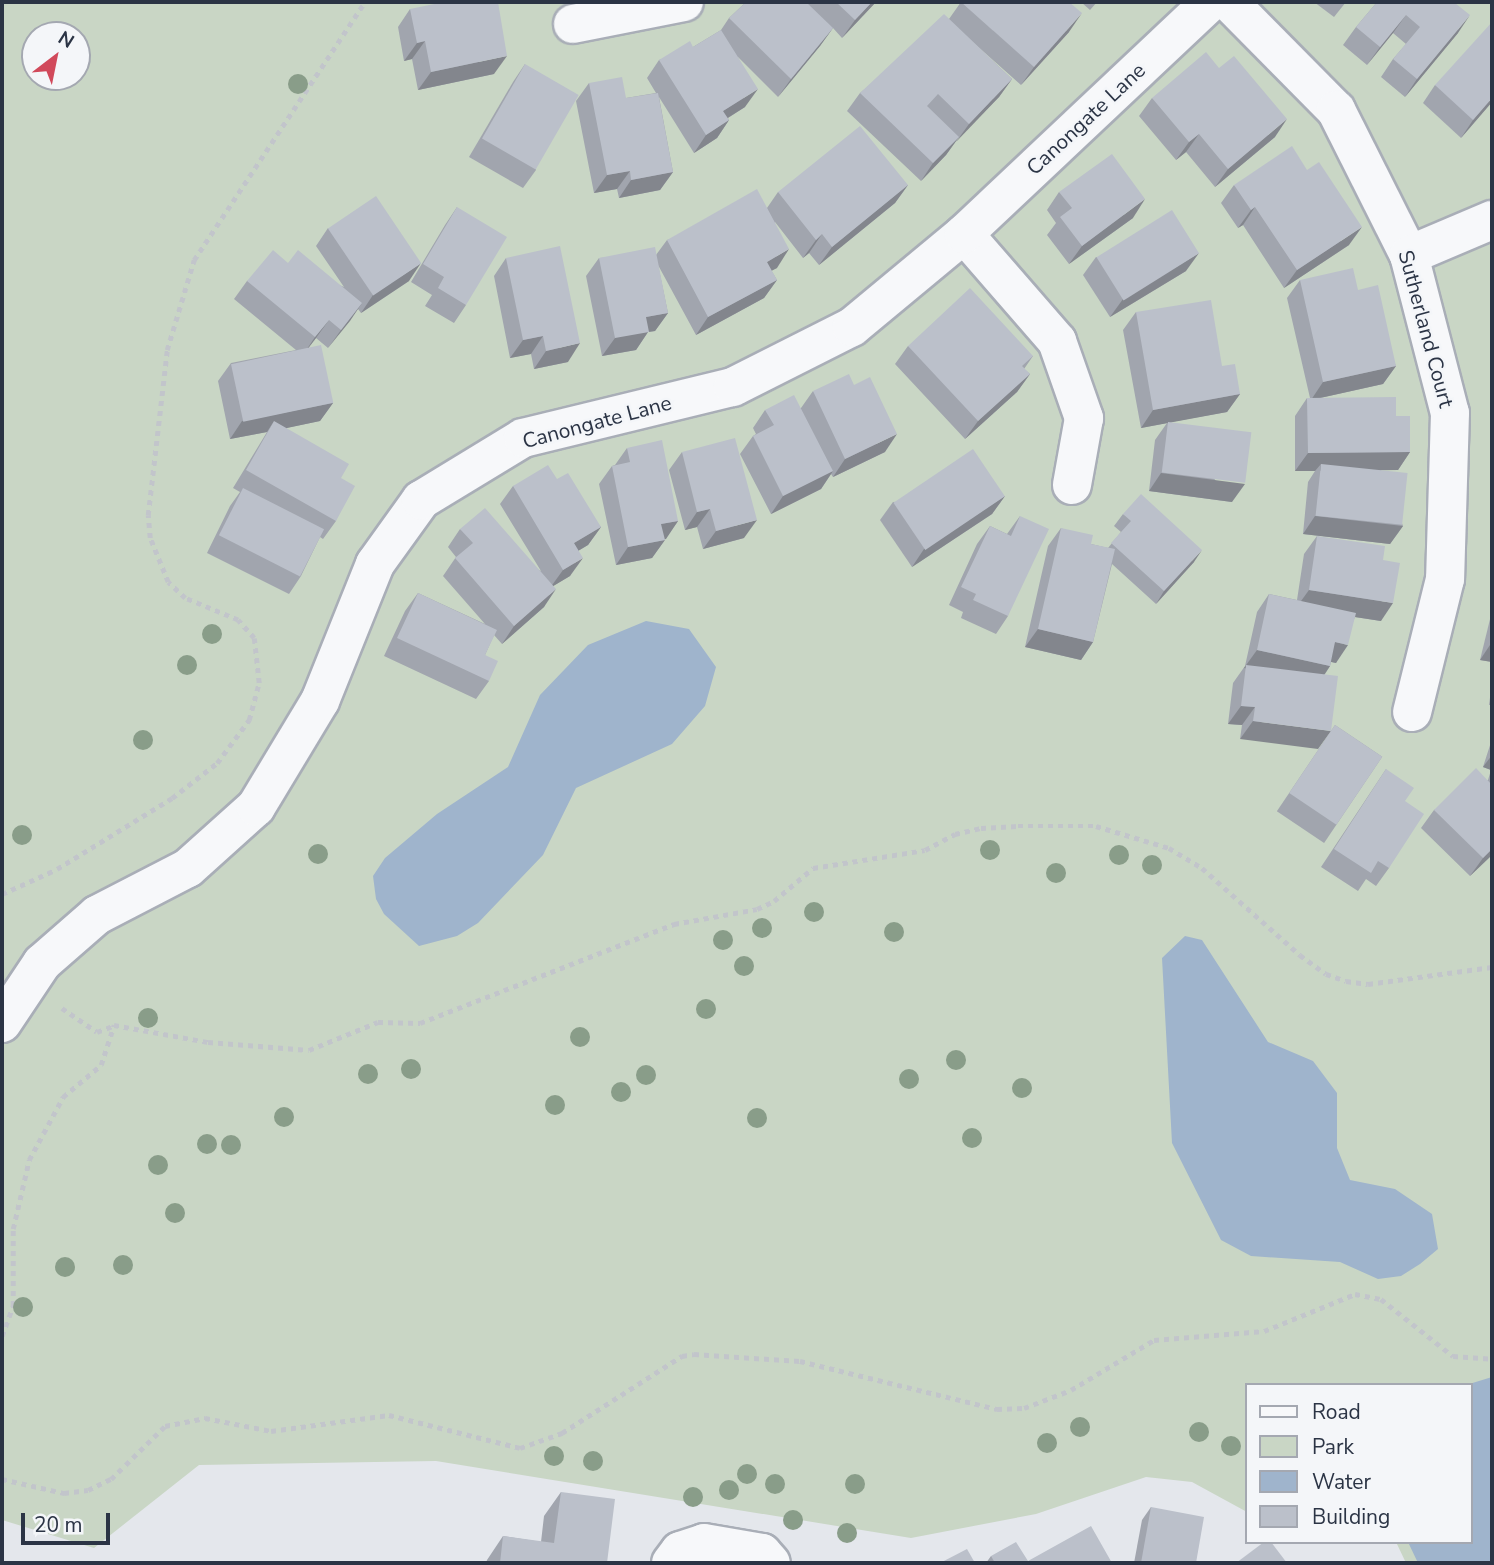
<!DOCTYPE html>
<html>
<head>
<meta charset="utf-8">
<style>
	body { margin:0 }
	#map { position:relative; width:1494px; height:1565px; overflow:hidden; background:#e4e7ec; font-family:"Nunito Sans",sans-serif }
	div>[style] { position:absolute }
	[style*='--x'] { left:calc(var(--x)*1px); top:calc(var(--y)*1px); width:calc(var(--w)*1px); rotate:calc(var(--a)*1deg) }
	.green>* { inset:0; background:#c9d6c5 }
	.water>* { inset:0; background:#9fb4cc }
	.path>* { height:4.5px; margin-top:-2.25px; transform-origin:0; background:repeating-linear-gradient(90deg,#c2c5cb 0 5px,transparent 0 10px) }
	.roads { filter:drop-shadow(2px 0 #a9aeb7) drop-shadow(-2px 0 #a9aeb7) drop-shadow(0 2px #a9aeb7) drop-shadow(0 -2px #a9aeb7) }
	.minor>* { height:38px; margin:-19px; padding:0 19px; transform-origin:19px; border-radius:19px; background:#f7f8fa }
	.trees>* { width:20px; height:20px; margin:-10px; border-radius:50%; background:#899d89 }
	.wall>* { inset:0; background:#a1a5ae; transform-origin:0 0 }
	.shaded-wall>* { inset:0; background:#83868d }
	.building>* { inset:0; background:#bbc0ca; transform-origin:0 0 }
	span { translate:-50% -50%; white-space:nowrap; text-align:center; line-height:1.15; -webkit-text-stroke:5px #f4f6f9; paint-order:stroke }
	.street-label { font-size:21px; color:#2b3445 }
	.frame { position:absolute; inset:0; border:4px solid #2b3445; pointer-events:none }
	.legend { position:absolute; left:1245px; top:1383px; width:228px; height:161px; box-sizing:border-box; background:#f4f6f9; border:2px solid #a4a8b1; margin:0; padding:9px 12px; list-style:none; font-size:21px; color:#2b3445 }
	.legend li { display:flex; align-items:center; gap:14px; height:35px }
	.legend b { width:35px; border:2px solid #a4a8b1 }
	.north { position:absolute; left:21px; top:21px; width:70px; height:70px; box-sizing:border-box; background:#f4f6f9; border:2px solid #a4a8b1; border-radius:50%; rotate:32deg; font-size:19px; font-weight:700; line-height:28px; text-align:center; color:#2b3445 }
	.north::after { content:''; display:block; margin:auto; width:24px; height:32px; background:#d1495b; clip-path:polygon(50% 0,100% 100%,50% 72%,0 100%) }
	.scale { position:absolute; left:21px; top:1513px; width:89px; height:32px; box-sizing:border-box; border:4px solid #2b3445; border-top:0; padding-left:9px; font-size:21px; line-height:24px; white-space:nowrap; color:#2b3445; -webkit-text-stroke:5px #f4f6f9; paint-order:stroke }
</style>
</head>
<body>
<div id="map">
	<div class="green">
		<div style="clip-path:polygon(evenodd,2px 2px,1492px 2px,1492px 1563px,1406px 1563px,1396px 1542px,1471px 1542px,1471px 1385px,1247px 1385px,1247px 1512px,1192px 1482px,1146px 1477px,1036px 1514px,911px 1538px,436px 1461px,199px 1465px,94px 1548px,2px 1520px,2px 2px,35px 35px,77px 35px,77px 77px,35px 77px,35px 35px)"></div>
	</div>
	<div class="water">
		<div style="clip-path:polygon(646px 621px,689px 629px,716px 667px,705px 706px,672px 744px,576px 788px,543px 855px,478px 923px,457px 936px,419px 946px,384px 914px,376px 899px,373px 876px,385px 858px,437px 814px,508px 767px,540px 695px,588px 645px)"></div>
		<div style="clip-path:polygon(1185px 936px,1202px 940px,1268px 1042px,1313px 1061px,1337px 1093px,1337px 1148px,1350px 1180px,1395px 1189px,1432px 1214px,1438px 1249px,1420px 1264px,1401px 1276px,1378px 1279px,1340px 1262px,1251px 1256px,1221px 1240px,1172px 1143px,1162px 958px)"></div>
		<div style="clip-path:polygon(1492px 1377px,1492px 1563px,1418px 1563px,1408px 1542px,1471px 1542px,1471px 1385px,1466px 1385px)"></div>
	</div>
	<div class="path">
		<div style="--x:2;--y:894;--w:60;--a:-24.4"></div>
		<div style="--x:57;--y:869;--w:135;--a:-31.7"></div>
		<div style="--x:172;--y:798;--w:57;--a:-37.9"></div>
		<div style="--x:217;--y:763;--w:54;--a:-53.3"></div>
		<div style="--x:249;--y:720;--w:38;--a:-75"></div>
		<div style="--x:259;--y:683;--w:45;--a:-96.3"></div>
		<div style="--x:254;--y:638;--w:24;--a:-132"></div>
		<div style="--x:238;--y:620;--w:57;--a:-157.5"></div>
		<div style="--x:185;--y:598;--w:23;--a:-137"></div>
		<div style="--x:168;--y:582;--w:48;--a:-112.2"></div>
		<div style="--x:150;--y:538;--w:23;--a:-95"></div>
		<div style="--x:148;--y:515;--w:166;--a:-83.4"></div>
		<div style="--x:167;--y:350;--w:94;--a:-73.3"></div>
		<div style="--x:194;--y:260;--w:310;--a:-56.5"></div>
		<div style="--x:62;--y:1008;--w:42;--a:34.4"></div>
		<div style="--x:97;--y:1032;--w:17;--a:-21"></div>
		<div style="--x:2;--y:1336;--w:32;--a:-70"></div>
		<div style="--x:13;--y:1306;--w:77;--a:-90"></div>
		<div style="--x:13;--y:1229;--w:71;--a:-76.9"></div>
		<div style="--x:29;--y:1160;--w:72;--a:-61.6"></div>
		<div style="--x:63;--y:1097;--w:50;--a:-40.1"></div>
		<div style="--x:101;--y:1065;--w:42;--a:-72"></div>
		<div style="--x:114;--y:1025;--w:96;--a:10.3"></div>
		<div style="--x:208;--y:1042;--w:101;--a:4.5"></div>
		<div style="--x:309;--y:1050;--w:74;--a:-22.1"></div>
		<div style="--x:378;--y:1022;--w:42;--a:1.4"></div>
		<div style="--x:420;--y:1023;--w:273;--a:-21.3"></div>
		<div style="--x:674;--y:924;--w:84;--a:-10.2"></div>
		<div style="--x:757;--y:909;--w:19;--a:-25"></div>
		<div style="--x:774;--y:901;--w:51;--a:-40.2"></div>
		<div style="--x:813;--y:868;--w:113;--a:-9.1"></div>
		<div style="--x:925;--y:850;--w:34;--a:-28"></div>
		<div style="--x:955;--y:834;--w:27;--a:-13"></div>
		<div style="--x:981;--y:828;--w:37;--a:-3"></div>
		<div style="--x:1018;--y:826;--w:78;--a:0"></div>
		<div style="--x:1096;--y:826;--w:76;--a:16.8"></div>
		<div style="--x:1169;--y:848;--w:39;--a:31"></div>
		<div style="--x:1202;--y:868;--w:131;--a:41.6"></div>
		<div style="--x:1300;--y:955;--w:32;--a:36"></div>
		<div style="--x:1326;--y:974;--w:21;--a:19"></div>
		<div style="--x:1346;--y:981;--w:22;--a:8"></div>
		<div style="--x:1368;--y:984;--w:125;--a:-7.8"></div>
		<div style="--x:2;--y:1479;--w:64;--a:12.7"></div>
		<div style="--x:64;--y:1493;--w:24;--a:-7"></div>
		<div style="--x:88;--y:1490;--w:25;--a:-26"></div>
		<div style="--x:111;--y:1479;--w:76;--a:-44.5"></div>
		<div style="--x:165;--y:1426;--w:41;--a:-11.3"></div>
		<div style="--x:205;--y:1418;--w:67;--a:11.1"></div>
		<div style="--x:271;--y:1431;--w:119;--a:-7.7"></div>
		<div style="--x:389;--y:1415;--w:135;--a:14.1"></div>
		<div style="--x:520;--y:1448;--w:45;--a:-19.7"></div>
		<div style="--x:562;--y:1433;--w:143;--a:-32.7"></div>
		<div style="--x:682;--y:1356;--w:12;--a:-9"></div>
		<div style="--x:694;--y:1354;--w:106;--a:3.8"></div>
		<div style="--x:800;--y:1361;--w:203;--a:13.7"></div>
		<div style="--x:997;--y:1409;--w:27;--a:-2"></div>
		<div style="--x:1024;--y:1408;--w:50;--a:-21"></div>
		<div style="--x:1071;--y:1390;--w:97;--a:-31.1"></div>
		<div style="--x:1154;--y:1340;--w:110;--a:-4.7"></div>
		<div style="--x:1264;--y:1331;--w:98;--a:-22.1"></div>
		<div style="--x:1355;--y:1294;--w:26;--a:11"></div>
		<div style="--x:1381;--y:1299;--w:92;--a:38.4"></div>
		<div style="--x:1453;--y:1356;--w:39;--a:4"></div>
	</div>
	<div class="roads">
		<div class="minor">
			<div style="--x:1229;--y:2;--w:152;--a:45.3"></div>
			<div style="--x:1336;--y:110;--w:162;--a:63.3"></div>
			<div style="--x:1409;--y:255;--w:163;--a:75.5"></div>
			<div style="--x:1450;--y:413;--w:166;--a:91.7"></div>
			<div style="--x:1445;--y:579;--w:137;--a:103.9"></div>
			<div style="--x:573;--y:24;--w:113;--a:-11.2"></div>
			<div style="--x:964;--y:234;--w:142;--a:49"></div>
			<div style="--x:1057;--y:341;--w:82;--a:70.7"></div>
			<div style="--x:1084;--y:418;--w:68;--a:100.2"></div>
			<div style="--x:1409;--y:255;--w:90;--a:-22.9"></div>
			<div style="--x:2;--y:1023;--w:72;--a:-56.3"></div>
			<div style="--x:42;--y:963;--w:73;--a:-41.1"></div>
			<div style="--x:97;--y:915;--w:102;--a:-27.3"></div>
			<div style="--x:188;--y:868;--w:91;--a:-41.9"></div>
			<div style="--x:256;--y:807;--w:124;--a:-58.9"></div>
			<div style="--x:320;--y:701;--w:148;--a:-68.1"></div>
			<div style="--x:375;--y:564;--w:79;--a:-54.3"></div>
			<div style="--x:421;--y:500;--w:119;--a:-31.3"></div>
			<div style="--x:523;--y:438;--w:216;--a:-13.7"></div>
			<div style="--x:733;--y:387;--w:133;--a:-26.8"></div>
			<div style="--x:852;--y:327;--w:146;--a:-39.7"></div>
			<div style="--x:964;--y:234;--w:338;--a:-43.3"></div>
			<div style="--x:671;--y:1563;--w:15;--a:-53"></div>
			<div style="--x:680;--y:1551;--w:25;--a:-18"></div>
			<div style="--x:704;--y:1543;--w:59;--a:9.8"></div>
			<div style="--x:762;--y:1553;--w:13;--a:48"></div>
		</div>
	</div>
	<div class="trees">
		<div style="left:298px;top:84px"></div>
		<div style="left:212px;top:634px"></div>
		<div style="left:187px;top:665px"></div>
		<div style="left:143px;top:740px"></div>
		<div style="left:22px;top:835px"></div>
		<div style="left:990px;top:850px"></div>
		<div style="left:318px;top:854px"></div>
		<div style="left:1119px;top:855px"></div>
		<div style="left:1152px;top:865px"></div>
		<div style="left:1056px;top:873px"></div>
		<div style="left:814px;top:912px"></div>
		<div style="left:762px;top:928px"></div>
		<div style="left:894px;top:932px"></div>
		<div style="left:723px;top:940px"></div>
		<div style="left:744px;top:966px"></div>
		<div style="left:706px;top:1009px"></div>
		<div style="left:148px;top:1018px"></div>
		<div style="left:580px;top:1037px"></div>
		<div style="left:956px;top:1060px"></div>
		<div style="left:411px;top:1069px"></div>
		<div style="left:368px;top:1074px"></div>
		<div style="left:646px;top:1075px"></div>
		<div style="left:909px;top:1079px"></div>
		<div style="left:1022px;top:1088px"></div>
		<div style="left:621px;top:1092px"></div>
		<div style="left:555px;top:1105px"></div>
		<div style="left:284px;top:1117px"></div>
		<div style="left:757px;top:1118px"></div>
		<div style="left:972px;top:1138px"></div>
		<div style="left:207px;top:1144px"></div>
		<div style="left:231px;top:1145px"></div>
		<div style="left:158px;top:1165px"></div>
		<div style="left:175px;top:1213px"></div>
		<div style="left:123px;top:1265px"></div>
		<div style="left:65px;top:1267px"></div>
		<div style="left:23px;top:1307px"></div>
		<div style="left:1080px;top:1427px"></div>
		<div style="left:1199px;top:1432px"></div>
		<div style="left:1047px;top:1443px"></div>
		<div style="left:1231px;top:1446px"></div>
		<div style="left:554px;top:1456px"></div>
		<div style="left:593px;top:1461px"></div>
		<div style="left:747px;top:1474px"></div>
		<div style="left:775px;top:1484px"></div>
		<div style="left:855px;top:1484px"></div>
		<div style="left:729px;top:1490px"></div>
		<div style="left:693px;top:1497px"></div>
		<div style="left:793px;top:1520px"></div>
		<div style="left:847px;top:1533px"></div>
	</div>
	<div class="wall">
		<div style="clip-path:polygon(746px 2px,876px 2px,842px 38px,833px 28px,820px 46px,778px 97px,738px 57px,745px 107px,728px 118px,729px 120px,717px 138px,694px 153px,659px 97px,673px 172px,660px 190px,619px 198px,617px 189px,594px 193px,576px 101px,589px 83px,626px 98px,656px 93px,647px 78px,659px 60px,693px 47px,721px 30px,729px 18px)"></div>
		<div style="clip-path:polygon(961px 2px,1069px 32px,1021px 85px,968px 38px,1012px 79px,999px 97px,956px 141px,946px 155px,921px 181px,847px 111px,860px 93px,949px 19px)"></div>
		<div style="clip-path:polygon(1081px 2px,1097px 2px,1090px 10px)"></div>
		<div style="clip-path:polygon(1314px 2px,1346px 2px,1334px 17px)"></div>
		<div style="clip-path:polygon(1377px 2px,1458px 2px,1456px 4px,1458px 33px,1405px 97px,1381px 77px,1393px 59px,1406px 44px,1393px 33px,1367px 65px,1343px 45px,1356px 27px)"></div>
		<div style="clip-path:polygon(410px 9px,494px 74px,418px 90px,412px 59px,404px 61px,398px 27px)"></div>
		<div style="clip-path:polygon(525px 64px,536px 170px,523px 188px,469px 157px,513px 82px)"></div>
		<div style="clip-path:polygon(1435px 85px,1492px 102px,1461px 138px,1423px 103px)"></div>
		<div style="clip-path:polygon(1152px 98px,1275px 137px,1215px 187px,1186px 152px,1176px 160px,1139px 116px)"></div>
		<div style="clip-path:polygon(908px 185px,895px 203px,819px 265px,809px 253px,803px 258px,775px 222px,777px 268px,771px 270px,777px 280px,764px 298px,696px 335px,658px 265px,668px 313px,655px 331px,648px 332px,636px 350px,602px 356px,586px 276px,599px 258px,656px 255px,667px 240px,767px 208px,778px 192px)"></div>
		<div style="clip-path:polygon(1234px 185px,1349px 245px,1284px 288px,1243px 225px,1238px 228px,1221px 203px)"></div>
		<div style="clip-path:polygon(1059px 192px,1133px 218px,1069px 264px,1047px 235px,1056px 223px,1047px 210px)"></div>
		<div style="clip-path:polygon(457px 207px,466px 305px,454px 323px,425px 306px,432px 295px,411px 282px,445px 225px)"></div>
		<div style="clip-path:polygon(328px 228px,409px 281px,361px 313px,358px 309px,328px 348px,316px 338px,309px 347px,333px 403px,320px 421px,286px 428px,341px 478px,336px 521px,323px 539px,320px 537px,301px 576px,289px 594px,207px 553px,230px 506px,240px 492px,233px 488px,267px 432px,230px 439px,218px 381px,231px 363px,296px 350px,234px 299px,247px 281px,288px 263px,344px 287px,316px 246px)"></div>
		<div style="clip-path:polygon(1096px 257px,1186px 271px,1110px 317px,1083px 275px)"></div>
		<div style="clip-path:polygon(506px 258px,568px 362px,534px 369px,531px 354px,510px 358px,494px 276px)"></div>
		<div style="clip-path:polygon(1300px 280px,1358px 290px,1396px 366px,1383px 384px,1320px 398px,1396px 416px,1410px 452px,1398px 470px,1381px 470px,1403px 526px,1390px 544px,1303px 534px,1308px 482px,1315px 471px,1295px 471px,1295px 416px,1307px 398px,1310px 398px,1287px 298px)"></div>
		<div style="clip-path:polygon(1136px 312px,1222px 366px,1240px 394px,1227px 412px,1171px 422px,1232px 502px,1149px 491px,1155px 440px,1167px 423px,1141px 428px,1123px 330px)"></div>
		<div style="clip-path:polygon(908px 346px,1033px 356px,1024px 369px,1030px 374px,1017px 392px,965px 439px,895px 364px)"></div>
		<div style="clip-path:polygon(813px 391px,885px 452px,833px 477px,831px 474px,821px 489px,771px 514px,740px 454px,753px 436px,756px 434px,753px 428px,765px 410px,801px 408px)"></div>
		<div style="clip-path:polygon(627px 448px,678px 521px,652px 558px,616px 565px,599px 484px,612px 466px,615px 465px)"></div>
		<div style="clip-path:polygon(682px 452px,744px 538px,703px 549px,697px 527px,685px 530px,669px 470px)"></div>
		<div style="clip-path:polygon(557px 479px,601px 527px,588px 545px,578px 551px,570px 576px,553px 586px,544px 607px,502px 644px,494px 635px,485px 655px,489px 681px,476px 699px,384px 656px,405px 611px,418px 593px,485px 624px,443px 576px,456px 557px,448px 547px,460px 529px,541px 571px,500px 504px,513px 486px)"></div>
		<div style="clip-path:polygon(1005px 496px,992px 514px,912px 567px,880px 520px,893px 502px)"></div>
		<div style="clip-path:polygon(1123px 514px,1194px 562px,1156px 604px,1112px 564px,1093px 642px,1081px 660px,1025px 647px,1048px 546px,1061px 528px,1091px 544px,1108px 548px,1121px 532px,1114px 526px)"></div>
		<div style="clip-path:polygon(1020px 516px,1008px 616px,996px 634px,961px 618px,963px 612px,949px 605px,977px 544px,990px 526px,1007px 534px)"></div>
		<div style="clip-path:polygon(1317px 536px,1383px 560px,1381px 621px,1355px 617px,1336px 663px,1331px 662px,1330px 666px,1325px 674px,1240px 739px,1242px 725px,1228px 724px,1233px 683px,1245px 666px,1257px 612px,1269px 594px,1297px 600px,1304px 554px)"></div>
		<div style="clip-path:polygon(1492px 611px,1492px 662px,1480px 660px)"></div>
		<div style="clip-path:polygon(1492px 683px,1492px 705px,1489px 705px)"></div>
		<div style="left:1335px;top:725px;width:57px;height:104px;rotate:34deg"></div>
		<div style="clip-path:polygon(1492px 739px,1492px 855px,1470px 876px,1421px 828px,1434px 810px,1488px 780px,1491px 770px,1483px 767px)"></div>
		<div style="clip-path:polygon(1386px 769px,1405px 801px,1389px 868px,1376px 886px,1366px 879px,1358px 891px,1321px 867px)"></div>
		<div style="clip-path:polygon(561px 1492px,607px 1563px,486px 1563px,487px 1560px,503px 1536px,541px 1542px,544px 1516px)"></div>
		<div style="clip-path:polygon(1151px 1507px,1196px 1563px,1134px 1563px,1142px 1520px)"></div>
		<div style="clip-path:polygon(991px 1556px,1028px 1561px,1112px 1563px,986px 1563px)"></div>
	</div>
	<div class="shaded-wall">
		<div style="clip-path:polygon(872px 2px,876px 2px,842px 38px,855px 20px)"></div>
		<div style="clip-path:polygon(1082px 13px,1069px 32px,1021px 85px,1034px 67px)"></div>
		<div style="clip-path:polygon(1406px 15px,1393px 33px,1367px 65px,1380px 47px)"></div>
		<div style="clip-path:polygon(1470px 15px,1458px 33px,1405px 97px,1417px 79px)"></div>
		<div style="clip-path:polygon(833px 28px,820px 46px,778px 97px,791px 79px)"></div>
		<div style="clip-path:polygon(425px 41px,412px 59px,404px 61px,417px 43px)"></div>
		<div style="clip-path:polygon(507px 56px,494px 74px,418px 90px,431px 72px)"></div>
		<div style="clip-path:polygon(1012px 79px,999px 97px,956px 142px,969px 124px)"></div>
		<div style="clip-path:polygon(758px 89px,745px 107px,710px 129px,723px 111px)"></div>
		<div style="clip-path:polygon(1492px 98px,1492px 102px,1461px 138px,1473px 120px)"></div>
		<div style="clip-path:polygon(1287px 119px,1275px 137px,1215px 187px,1228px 169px)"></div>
		<div style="clip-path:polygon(729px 120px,717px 138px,694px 153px,706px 135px)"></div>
		<div style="clip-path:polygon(1199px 134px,1186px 152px,1176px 160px,1189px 142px)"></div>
		<div style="clip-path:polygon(959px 137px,946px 155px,921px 181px,933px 163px)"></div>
		<div style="clip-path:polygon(630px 171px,617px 189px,594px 193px,607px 175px)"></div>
		<div style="clip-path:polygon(673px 172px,660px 190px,619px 198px,631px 180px)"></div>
		<div style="clip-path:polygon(908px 185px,895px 203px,819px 265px,832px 247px)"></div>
		<div style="clip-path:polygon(1145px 199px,1133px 218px,1069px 264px,1082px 246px)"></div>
		<div style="clip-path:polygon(1255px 207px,1243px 225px,1238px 228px,1251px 210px)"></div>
		<div style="clip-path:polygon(1362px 227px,1349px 245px,1284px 288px,1297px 270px)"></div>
		<div style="clip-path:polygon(822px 234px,809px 253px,803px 258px,816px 240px)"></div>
		<div style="clip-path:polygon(789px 249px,777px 268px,754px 280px,767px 262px)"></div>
		<div style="clip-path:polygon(1199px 253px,1186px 271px,1110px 317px,1123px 299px)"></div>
		<div style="clip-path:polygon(421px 263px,409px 281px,361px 313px,373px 295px)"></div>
		<div style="clip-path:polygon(777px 280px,764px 298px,696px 335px,708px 317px)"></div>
		<div style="clip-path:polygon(362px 303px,350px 321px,328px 348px,341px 330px)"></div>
		<div style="clip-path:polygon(668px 313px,655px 331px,648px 332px,636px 350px,602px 356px,615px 338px,646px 317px)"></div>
		<div style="clip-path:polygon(329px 320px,316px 338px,303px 355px,315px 337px)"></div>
		<div style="clip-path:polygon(543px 336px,531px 354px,510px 358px,523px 340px)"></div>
		<div style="clip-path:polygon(580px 343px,568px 362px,534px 369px,546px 351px)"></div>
		<div style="clip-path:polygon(1396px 366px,1383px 384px,1311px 400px,1323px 382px)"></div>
		<div style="clip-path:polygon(1030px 374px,1017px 392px,965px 439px,978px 421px)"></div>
		<div style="clip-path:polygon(1240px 394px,1227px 412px,1141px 428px,1153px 410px)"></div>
		<div style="clip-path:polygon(333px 403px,320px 421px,268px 432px,274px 421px,267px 432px,230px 439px,242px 421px)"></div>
		<div style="clip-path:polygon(897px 434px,885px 452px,833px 477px,845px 459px)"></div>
		<div style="clip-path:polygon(1410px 452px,1398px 470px,1320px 471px,1321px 464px,1315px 471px,1295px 471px,1308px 453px)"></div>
		<div style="clip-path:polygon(833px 471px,821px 489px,771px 514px,783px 496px)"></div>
		<div style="clip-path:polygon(1161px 473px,1245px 484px,1232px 502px,1149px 491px)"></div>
		<div style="clip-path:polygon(1005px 496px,992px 514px,912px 567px,924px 549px)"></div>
		<div style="clip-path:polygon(710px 509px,697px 527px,685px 530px,697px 512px)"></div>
		<div style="clip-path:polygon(1315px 516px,1403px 526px,1390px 544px,1303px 534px)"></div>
		<div style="clip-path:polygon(757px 520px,744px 538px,703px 549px,716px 531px)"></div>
		<div style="clip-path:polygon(678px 521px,666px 539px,648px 542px,661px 524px)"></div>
		<div style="clip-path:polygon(601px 527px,588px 545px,561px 561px,574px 543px)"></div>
		<div style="clip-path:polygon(665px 540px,652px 558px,616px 565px,628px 547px)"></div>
		<div style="clip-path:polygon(1202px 550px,1194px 562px,1156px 604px,1164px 591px)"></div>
		<div style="clip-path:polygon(583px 558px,570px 576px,550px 588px,563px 570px)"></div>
		<div style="clip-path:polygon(556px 589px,544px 607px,502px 644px,514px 626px)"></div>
		<div style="clip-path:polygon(1309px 590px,1393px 603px,1381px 621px,1296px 608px)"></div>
		<div style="clip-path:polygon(1038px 629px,1093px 642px,1081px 660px,1025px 647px)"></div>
		<div style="clip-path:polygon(1335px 642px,1348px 645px,1336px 663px,1323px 660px)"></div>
		<div style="clip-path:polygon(1492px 642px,1492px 662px,1480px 660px)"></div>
		<div style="clip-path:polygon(1257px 650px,1330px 666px,1318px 684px,1244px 668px)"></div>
		<div style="clip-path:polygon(1241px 706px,1255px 707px,1242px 725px,1228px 724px)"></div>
		<div style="clip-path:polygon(1253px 721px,1331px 731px,1318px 749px,1240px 739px)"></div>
		<div style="clip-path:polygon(1492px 755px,1492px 768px,1491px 770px,1483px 767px)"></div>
		<div style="clip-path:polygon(1492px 849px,1492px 855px,1470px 876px,1483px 858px)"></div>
	</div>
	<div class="building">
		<div style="clip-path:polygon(444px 2px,498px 2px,507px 56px,431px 72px,425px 41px,417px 43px,410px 9px)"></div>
		<div style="clip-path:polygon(746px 2px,806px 2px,833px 28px,791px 79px,729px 18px)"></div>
		<div style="clip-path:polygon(836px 2px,872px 2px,855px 20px)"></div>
		<div style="clip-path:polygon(961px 2px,1069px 2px,1082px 13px,1034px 67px)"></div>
		<div style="clip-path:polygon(1377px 2px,1456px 2px,1455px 3px,1470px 15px,1417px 79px,1393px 59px,1420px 27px,1406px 15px,1380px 47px,1356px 27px)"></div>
		<div style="clip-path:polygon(944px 14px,1012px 79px,969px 124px,938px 94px,927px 106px,959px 137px,933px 163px,860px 93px)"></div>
		<div style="clip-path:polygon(1492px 22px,1492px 98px,1473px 120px,1435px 85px)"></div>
		<div style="clip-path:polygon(721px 30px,758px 89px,723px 111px,729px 120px,706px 135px,659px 60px,690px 41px,693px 47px)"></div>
		<div style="clip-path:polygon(1206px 52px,1219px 68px,1234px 56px,1287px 119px,1228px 169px,1199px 134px,1189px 142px,1152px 98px)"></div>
		<div style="left:525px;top:64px;width:62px;height:86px;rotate:30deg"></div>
		<div style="clip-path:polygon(622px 77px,626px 98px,658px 93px,673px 172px,631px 180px,630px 171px,607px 175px,589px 83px)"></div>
		<div style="clip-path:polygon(860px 126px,908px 185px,832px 247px,822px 234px,816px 240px,778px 192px)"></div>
		<div style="clip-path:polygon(1292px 146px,1307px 170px,1319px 162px,1362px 227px,1297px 270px,1255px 207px,1251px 210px,1234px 185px)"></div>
		<div style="clip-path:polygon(1112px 154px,1145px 199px,1082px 246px,1060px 217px,1072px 208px,1059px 192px)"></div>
		<div style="clip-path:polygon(757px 189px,789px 249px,767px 262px,777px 280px,708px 317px,667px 240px)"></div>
		<div style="left:376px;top:196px;width:81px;height:58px;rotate:56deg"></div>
		<div style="clip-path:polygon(457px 207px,507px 237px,466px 305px,438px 288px,444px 277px,423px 264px)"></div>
		<div style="left:1172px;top:210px;width:51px;height:89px;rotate:58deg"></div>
		<div style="clip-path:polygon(560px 246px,580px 343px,546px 351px,543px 336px,523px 340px,506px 258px)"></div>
		<div style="clip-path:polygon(655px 247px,668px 313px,646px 317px,649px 332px,615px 338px,599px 258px)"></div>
		<div style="clip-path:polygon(273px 250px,288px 263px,298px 250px,362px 303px,341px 330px,329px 320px,315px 337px,247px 281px)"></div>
		<div style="clip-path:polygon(1353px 268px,1358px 290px,1378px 285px,1396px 366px,1323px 382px,1300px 280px)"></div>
		<div style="clip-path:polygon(970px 288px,1033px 356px,1022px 366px,1030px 374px,978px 421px,908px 346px)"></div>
		<div style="clip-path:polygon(1211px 300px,1222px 366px,1235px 364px,1240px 394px,1153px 410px,1136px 312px)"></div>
		<div style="left:321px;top:345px;width:59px;height:92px;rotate:78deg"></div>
		<div style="clip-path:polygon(849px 374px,854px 385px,870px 377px,897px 434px,845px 459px,813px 391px)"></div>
		<div style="clip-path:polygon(794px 395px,833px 471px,783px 496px,753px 436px,774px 425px,765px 410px)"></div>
		<div style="clip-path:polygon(1396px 397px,1396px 416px,1410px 416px,1410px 452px,1308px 453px,1307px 398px)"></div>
		<div style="clip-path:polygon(274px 421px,349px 464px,341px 478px,355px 486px,336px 521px,246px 470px)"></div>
		<div style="left:1168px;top:422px;width:84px;height:51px;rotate:7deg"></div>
		<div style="clip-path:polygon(735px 438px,757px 520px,716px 531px,710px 509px,697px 512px,682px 452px)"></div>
		<div style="clip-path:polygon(662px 440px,678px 521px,661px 524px,665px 540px,628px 547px,612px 466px,630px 462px,627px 448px)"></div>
		<div style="left:973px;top:449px;width:57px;height:96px;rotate:56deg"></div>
		<div style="left:1321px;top:464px;width:87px;height:52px;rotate:6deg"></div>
		<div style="clip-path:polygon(548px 465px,557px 479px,568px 473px,601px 527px,574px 543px,583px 558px,563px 570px,513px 486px)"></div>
		<div style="left:243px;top:488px;width:91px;height:53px;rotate:27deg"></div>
		<div style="clip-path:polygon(1141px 494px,1202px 550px,1164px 591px,1111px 543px,1131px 521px,1123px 514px)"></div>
		<div style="clip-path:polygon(485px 508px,556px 589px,514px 626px,455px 558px,473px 543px,460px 529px)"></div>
		<div style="clip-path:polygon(1020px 516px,1049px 529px,1008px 616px,973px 600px,976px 594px,961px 587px,990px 526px,1011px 536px)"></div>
		<div style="clip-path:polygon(1061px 528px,1093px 535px,1091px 544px,1115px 549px,1093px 642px,1038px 629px)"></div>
		<div style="clip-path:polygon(1317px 536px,1385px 546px,1383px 560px,1400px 563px,1393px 603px,1309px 590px)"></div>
		<div style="clip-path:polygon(418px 593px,497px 630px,485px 655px,498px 661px,489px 681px,397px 638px)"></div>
		<div style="clip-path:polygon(1269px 594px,1356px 613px,1348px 645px,1335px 642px,1330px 666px,1257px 650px)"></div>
		<div style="clip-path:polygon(1246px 665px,1338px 676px,1331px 731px,1253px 721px,1255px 707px,1241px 706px)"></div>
		<div style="left:1335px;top:725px;width:57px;height:82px;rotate:34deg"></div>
		<div style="clip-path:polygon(1476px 768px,1492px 785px,1492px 849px,1483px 858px,1434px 810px)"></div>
		<div style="clip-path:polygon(1386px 769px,1414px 788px,1405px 801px,1424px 814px,1389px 868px,1378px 861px,1371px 873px,1334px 849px)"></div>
		<div style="clip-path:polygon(561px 1492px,615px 1499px,607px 1563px,500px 1563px,503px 1536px,554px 1543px)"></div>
		<div style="clip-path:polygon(1151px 1507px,1204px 1517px,1196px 1563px,1141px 1563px)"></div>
		<div style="clip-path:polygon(1091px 1526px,1112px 1563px,995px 1563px,991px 1556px,1016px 1542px,1028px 1561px)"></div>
		<div style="clip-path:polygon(1264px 1542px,1271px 1542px,1287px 1563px,1236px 1563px)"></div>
		<div style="clip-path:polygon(967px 1549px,975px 1563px,940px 1563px)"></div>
	</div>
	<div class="street-label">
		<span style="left:1086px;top:119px;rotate:-43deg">Canongate Lane</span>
		<span style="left:1426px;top:329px;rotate:75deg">Sutherland Court</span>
		<span style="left:597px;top:422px;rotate:-15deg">Canongate Lane</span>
	</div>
	<div class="frame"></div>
	<ul class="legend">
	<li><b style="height:9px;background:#f7f8fa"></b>Road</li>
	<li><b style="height:19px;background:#c9d6c5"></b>Park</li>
	<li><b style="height:19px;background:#9fb4cc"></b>Water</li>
	<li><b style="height:19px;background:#bbc0ca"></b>Building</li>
	</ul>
	<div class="north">N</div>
	<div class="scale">20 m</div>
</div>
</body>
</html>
